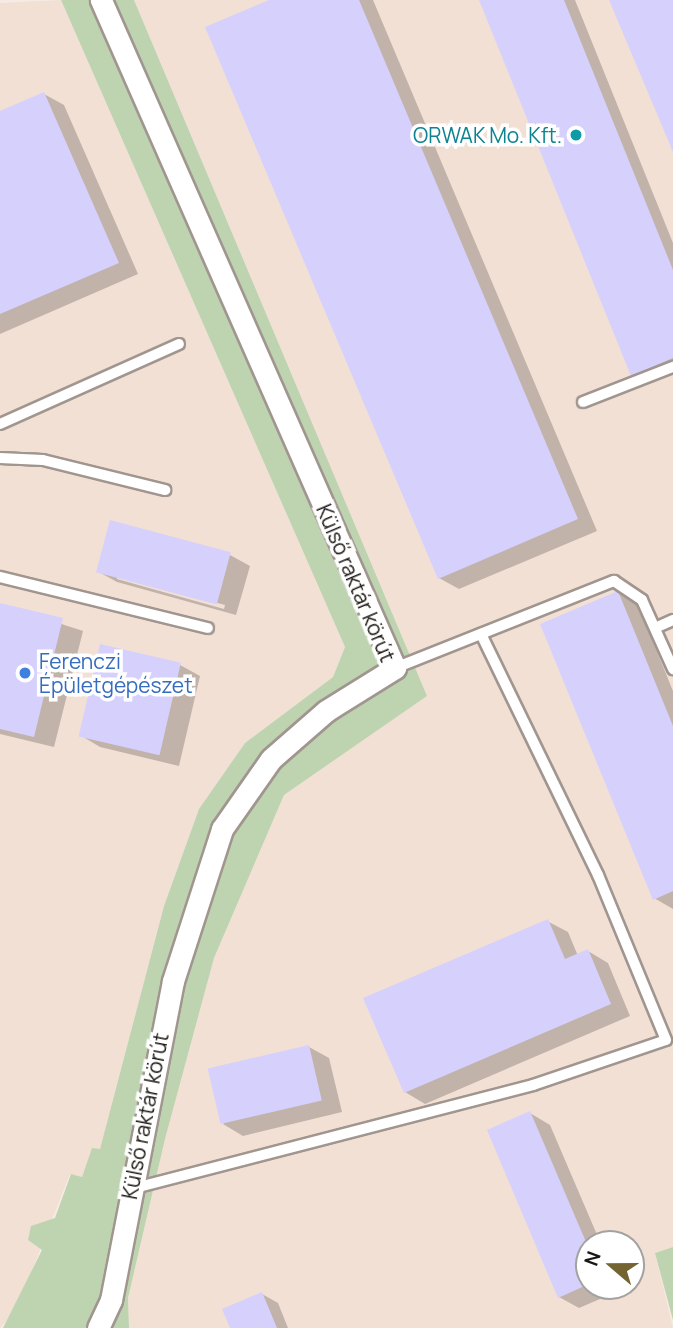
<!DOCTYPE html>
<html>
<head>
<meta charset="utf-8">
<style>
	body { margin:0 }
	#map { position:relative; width:673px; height:1328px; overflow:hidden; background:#f6ebe4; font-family:Manrope,sans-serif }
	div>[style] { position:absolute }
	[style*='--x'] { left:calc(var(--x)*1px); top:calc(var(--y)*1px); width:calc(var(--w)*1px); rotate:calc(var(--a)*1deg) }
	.built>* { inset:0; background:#f2e0d4 }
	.green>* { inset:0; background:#bed3b0 }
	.shadow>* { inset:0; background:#0003 }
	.building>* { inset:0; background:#d6d0fd; transform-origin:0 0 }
	.roads { filter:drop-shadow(2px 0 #a1968f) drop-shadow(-2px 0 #a1968f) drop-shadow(0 2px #a1968f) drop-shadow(0 -2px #a1968f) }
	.service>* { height:10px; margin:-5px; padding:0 5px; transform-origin:5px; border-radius:5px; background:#fff }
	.minor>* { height:21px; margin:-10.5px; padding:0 10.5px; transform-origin:10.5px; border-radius:10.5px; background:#fff }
	.dots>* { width:19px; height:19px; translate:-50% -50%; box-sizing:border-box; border:4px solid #fff; border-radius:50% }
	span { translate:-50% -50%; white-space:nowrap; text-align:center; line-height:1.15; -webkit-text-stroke:7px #fff; paint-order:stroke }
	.culture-label { font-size:21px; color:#0d838f }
	.right { translate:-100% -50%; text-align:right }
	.street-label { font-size:21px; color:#1a1714 }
	.shop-label { font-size:21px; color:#366cbe }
	.left { translate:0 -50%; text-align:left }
	.north { position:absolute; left:575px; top:1230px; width:70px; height:70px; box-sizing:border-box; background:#fff; border:2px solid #a3a2a1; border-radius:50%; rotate:290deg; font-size:19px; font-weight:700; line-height:28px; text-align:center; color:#1a1714 }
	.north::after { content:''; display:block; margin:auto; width:24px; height:32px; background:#736431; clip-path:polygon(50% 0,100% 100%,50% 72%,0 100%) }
</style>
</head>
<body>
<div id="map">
	<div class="built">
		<div style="clip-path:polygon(61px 0,345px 647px,333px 677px,245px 743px,199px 809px,164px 906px,100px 1149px,92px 1149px,82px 1177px,70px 1174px,16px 1311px,0 1328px,0 3px)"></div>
		<div style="clip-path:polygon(evenodd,134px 0,673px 0,673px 1247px,655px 1253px,673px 1328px,129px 1328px,128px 1298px,165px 1139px,214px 958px,284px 795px,427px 696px,134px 0,589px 1244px,631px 1244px,631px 1286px,589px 1286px,589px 1244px)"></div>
	</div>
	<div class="green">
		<div style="clip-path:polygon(61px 0,134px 0,427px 696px,284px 795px,214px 958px,165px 1139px,128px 1298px,129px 1328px,3px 1328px,42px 1250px,28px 1240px,31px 1226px,55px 1218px,71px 1174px,82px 1177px,92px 1148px,100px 1149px,164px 906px,199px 809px,245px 743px,333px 677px,345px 647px)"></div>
		<div style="clip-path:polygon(673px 1247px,673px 1320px,655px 1253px)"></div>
	</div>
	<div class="shadow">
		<div style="clip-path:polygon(274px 0,373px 0,597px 531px,459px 589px,439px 578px)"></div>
		<div style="clip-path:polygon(481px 0,575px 0,673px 243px,673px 373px,648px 383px,633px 374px)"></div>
		<div style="clip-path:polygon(44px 94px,64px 105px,138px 274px,0 334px,0 113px)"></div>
		<div style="clip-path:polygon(evenodd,230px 555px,250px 566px,236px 615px,117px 582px,97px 571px,230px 555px,117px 576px,225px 605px,224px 609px,117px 579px,117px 576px)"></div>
		<div style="clip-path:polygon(618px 593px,638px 605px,673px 691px,673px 909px,654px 898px)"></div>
		<div style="clip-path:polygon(0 604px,83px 631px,54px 747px,0 734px)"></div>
		<div style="clip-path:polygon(180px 665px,200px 676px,179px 766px,100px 747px,80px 735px)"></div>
		<div style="clip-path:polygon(547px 921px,568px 932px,578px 956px,588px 951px,608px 963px,630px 1016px,425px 1104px,405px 1092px)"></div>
		<div style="clip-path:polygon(309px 1047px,329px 1058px,342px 1112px,243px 1136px,223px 1124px)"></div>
		<div style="clip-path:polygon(530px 1113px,550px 1125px,601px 1244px,589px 1244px,589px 1286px,621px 1290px,579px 1308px,559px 1297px)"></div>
		<div style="clip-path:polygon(262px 1294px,278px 1303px,288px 1328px,232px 1328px)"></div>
	</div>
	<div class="building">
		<div style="clip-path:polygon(269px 0,359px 0,578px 519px,438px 579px,205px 27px)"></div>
		<div style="clip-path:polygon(479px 0,564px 0,673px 270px,673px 358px,631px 376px)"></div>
		<div style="clip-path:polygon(609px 0,673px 0,673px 152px)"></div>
		<div style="clip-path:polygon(44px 92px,119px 263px,0 314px,0 111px)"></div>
		<div style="left:110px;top:520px;width:125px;height:54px;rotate:15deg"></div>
		<div style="clip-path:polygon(618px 591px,673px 726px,673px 891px,653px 900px,540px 624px)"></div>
		<div style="clip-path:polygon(0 603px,63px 618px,34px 737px,0 729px)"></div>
		<div style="left:100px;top:644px;width:83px;height:95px;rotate:13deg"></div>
		<div style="clip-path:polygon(548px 919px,565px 959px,588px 949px,611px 1004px,404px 1093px,363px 998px)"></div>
		<div style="left:309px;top:1045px;width:57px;height:104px;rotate:77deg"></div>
		<div style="clip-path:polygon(530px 1111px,589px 1249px,589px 1284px,558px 1298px,487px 1130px)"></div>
		<div style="clip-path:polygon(262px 1292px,277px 1328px,230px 1328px,222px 1309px)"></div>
	</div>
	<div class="roads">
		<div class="service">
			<div style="--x:583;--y:402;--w:97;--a:-21.3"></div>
			<div style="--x:0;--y:424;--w:196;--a:-24.1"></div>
			<div style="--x:0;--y:458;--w:43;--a:2.7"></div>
			<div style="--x:43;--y:460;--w:126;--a:13.8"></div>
			<div style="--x:0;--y:577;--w:214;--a:13.8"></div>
			<div style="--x:655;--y:628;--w:20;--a:-24"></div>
			<div style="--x:395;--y:668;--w:236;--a:-21.7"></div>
			<div style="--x:614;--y:581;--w:34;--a:34"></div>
			<div style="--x:642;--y:600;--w:76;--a:65.8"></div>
			<div style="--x:131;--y:1189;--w:415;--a:-14.5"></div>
			<div style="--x:533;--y:1085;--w:140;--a:-18.7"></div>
			<div style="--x:666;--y:1040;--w:178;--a:-112.4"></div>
			<div style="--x:598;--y:875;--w:268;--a:-115.9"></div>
		</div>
		<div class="minor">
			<div style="--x:98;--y:1328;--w:31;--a:-65"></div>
			<div style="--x:111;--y:1300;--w:325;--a:-79"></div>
			<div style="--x:173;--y:981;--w:160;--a:-72.1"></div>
			<div style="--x:222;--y:829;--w:85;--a:-55"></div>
			<div style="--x:271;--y:759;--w:73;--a:-41.1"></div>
			<div style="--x:326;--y:711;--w:81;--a:-31.9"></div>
			<div style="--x:395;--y:668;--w:730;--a:-113.76"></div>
		</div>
	</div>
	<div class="dots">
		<div style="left:576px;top:135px;background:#0f9aa8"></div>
		<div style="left:25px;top:673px;background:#3f7fe0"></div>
	</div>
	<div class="culture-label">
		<span class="right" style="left:562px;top:135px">ORWAK Mo. Kft.</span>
	</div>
	<div class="street-label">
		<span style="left:356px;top:583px;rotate:67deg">Külső raktár körút</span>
		<span style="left:145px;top:1116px;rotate:-79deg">Külső raktár körút</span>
	</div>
	<div class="shop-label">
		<span class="left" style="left:39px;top:673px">Ferenczi<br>Épületgépészet</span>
	</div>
	<div class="north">N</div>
</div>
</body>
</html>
